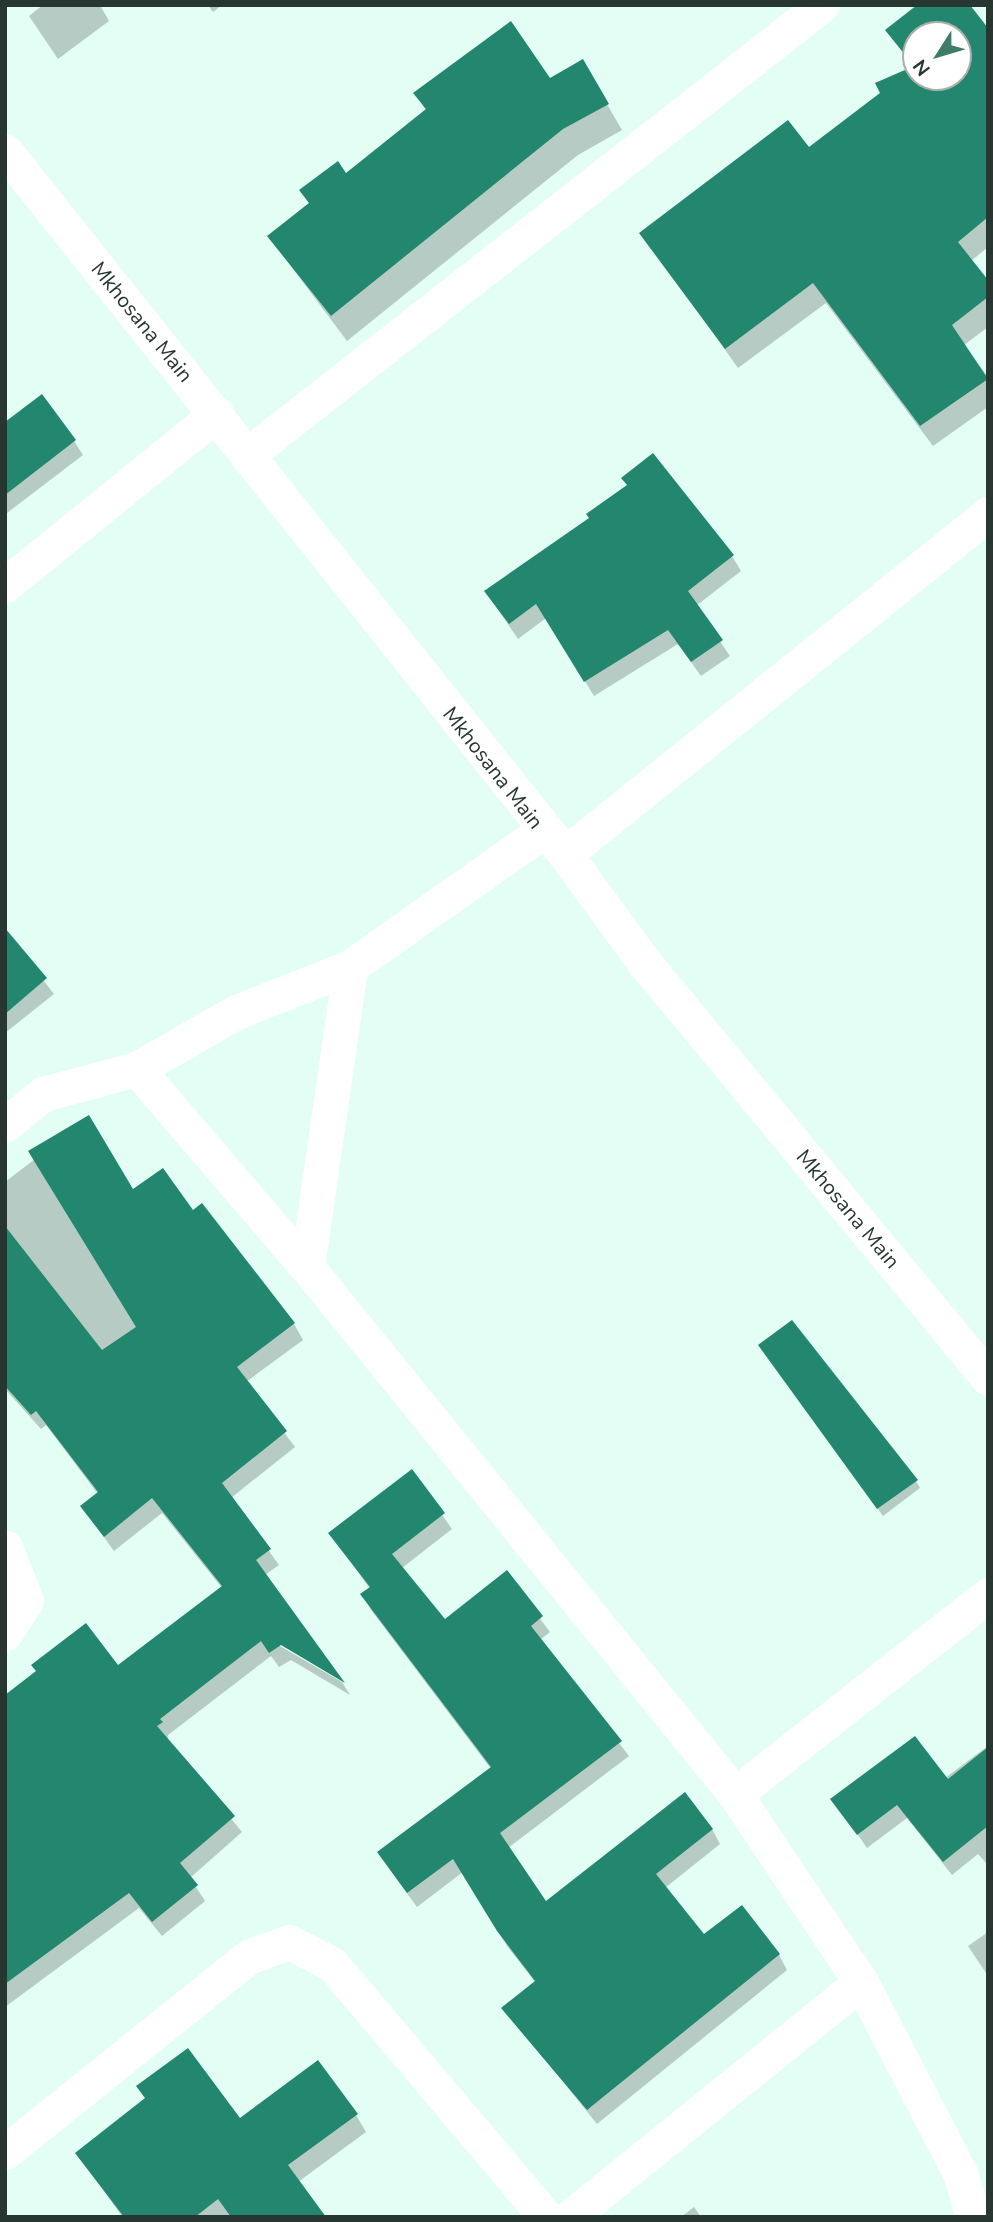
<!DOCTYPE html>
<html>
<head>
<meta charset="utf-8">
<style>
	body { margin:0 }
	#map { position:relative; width:993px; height:2222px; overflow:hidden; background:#e3fef4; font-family:"Nunito Sans",sans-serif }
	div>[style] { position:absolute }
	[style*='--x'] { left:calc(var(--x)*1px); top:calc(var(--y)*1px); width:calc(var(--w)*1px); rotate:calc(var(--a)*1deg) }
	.shadow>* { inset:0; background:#0003 }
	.building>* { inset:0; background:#22876e }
	.street>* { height:35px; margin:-17.5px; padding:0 17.5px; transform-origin:17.5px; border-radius:17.5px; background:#fff }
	span { translate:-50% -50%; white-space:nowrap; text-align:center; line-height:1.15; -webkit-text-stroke:7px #fff; paint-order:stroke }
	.street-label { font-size:21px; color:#283631 }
	.frame { position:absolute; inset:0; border:7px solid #283631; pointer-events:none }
	.north { position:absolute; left:902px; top:21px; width:70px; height:70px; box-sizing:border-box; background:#fff; border:2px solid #a9afad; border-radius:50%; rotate:233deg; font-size:19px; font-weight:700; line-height:28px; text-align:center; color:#283631 }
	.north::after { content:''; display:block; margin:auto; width:24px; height:32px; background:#3e7d6a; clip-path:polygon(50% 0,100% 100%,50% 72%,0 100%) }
</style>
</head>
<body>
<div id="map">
	<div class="shadow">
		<div style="clip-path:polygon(43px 5px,100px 5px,109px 21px,58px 59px,29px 16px)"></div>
		<div style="clip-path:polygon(208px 5px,222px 5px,213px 12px)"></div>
		<div style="clip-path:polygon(evenodd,888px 30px,988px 31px,988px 247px,971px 261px,988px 283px,988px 327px,964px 345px,988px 377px,988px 407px,933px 446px,826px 303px,738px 368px,642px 233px,808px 149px,913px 68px,888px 30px,916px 35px,958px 35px,958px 77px,916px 77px,916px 35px)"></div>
		<div style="clip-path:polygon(582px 62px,622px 130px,578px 155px,347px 341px,269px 237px,310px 205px,302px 191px,346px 175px,426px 111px,416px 93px,550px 80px)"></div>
		<div style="clip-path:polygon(5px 424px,74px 441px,83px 455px,7px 513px)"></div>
		<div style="clip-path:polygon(628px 487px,732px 556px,741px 571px,696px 606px,730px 656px,701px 676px,678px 644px,594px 696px,546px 618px,518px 639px,486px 592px,591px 519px)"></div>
		<div style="clip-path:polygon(5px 931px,54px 994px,5px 1033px)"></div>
		<div style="clip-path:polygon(35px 1159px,192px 1212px,202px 1205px,294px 1324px,303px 1340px,246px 1382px,295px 1447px,231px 1498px,279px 1565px,265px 1575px,273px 1642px,342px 1682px,350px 1695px,291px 1660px,279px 1667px,271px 1656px,168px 1735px,167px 1741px,242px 1832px,190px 1878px,205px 1901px,162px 1936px,139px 1908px,5px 2007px,5px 1697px,118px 1667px,222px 1588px,162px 1513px,114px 1551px,82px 1507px,98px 1494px,46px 1425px,41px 1429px,5px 1389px,5px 1182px)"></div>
		<div style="clip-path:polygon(765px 1353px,916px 1481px,920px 1488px,883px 1516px)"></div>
		<div style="clip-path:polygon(412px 1472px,452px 1529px,402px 1568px,445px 1621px,506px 1573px,550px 1632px,540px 1640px,629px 1756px,508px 1848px,545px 1903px,712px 1829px,720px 1844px,665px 1888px,704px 1937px,779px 1955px,787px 1970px,597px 2124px,504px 2008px,536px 1983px,507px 1946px,463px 1872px,417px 1907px,388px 1867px,491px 1769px,371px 1610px,363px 1595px,370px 1589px,331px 1534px)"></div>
		<div style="clip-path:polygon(988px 1746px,988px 1865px,978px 1854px,952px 1875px,907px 1818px,867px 1848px,833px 1799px,945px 1778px)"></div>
		<div style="clip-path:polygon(988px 1932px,988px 1976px,968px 1946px)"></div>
		<div style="clip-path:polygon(356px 2115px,366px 2132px,298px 2182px,323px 2217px,118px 2217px,121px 2215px,77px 2153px,239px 2120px)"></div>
		<div style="clip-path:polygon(694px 2207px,701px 2217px,681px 2217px)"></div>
	</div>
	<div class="building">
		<div style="clip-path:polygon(evenodd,917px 5px,970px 5px,988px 28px,988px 217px,958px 242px,988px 280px,988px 297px,952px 325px,988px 379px,920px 426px,813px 283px,725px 349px,639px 233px,788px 120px,809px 147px,880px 93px,875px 83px,914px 66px,885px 30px,917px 5px,916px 35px,958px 35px,958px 77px,916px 77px,916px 35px)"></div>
		<div style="clip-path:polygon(511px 21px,550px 78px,583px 59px,609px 104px,563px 129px,331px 316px,267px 236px,309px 203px,299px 190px,338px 161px,346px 173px,426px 109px,413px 93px)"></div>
		<div style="clip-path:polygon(42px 394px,76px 440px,5px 495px,5px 422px)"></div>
		<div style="clip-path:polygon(653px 453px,734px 555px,688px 591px,723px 640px,691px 662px,668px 630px,584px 682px,536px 604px,509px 624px,484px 591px,589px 518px,586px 514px,627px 485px,621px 478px)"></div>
		<div style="clip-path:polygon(5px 928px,47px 978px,5px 1014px)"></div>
		<div style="clip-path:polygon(89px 1115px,133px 1189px,163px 1168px,193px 1210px,202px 1203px,295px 1323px,237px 1367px,287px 1431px,222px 1483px,271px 1549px,256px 1560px,345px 1683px,281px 1645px,269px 1653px,261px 1641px,160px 1719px,163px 1722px,157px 1726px,235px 1816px,180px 1863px,198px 1885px,152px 1922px,129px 1893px,5px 1984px,5px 1695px,36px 1671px,31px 1665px,86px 1623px,118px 1665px,222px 1586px,152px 1498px,104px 1537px,80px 1506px,98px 1492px,36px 1411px,31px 1415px,5px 1386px,5px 1226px,102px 1350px,136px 1327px,28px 1151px)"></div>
		<div style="clip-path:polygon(792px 1320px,918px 1480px,877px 1509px,758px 1345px)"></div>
		<div style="clip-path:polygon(412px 1469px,445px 1513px,392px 1554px,445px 1619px,507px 1570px,543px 1616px,531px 1626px,622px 1741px,500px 1833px,546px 1901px,685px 1792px,713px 1829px,656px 1874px,704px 1934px,742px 1905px,780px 1954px,587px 2110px,501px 2008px,535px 1981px,497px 1931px,453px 1859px,407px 1893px,377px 1852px,491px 1767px,360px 1594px,370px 1587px,328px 1533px)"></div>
		<div style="clip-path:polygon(915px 1736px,948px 1779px,988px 1747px,988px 1826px,943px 1862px,897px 1805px,857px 1835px,830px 1799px)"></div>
		<div style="clip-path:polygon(188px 2048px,240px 2118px,318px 2060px,358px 2114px,288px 2165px,326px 2217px,231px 2217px,218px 2199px,195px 2217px,124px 2217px,75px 2153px,145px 2098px,136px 2086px)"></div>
	</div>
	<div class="street">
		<div style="--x:5;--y:151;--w:899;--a:51.46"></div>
		<div style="--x:565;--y:854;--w:134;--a:53.8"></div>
		<div style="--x:644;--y:962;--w:540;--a:50.41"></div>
		<div style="--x:247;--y:455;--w:730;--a:-38.05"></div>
		<div style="--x:5;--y:585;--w:272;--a:-39"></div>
		<div style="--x:565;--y:854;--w:543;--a:-38.79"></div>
		<div style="--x:137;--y:1069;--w:114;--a:-29.9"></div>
		<div style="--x:236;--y:1012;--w:123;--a:-21.5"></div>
		<div style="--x:350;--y:967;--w:236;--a:-35.2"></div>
		<div style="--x:5;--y:1125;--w:49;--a:-39.2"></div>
		<div style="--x:43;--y:1094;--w:97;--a:-14.9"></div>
		<div style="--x:137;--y:1069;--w:261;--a:49.4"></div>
		<div style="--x:307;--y:1267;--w:679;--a:50.92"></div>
		<div style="--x:735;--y:1794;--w:226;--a:56.2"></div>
		<div style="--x:861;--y:1982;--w:215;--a:62.6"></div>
		<div style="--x:960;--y:2173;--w:46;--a:73.5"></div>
		<div style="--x:307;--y:1267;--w:303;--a:-81.8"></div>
		<div style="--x:5;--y:1547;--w:58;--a:68.7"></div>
		<div style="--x:26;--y:1601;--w:38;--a:123"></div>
		<div style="--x:735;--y:1794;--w:322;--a:-38.2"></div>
		<div style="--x:5;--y:2152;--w:312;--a:-38.7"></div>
		<div style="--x:248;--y:1957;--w:44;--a:-20.1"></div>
		<div style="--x:289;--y:1942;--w:48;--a:27.1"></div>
		<div style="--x:332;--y:1964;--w:331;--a:49.8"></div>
		<div style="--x:570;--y:2217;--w:374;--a:-38.9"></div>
	</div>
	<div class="street-label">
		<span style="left:142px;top:322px;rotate:51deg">Mkhosana Main</span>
		<span style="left:493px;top:768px;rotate:52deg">Mkhosana Main</span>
		<span style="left:848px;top:1209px;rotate:50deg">Mkhosana Main</span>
	</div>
	<div class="frame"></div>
	<div class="north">N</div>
</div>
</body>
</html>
